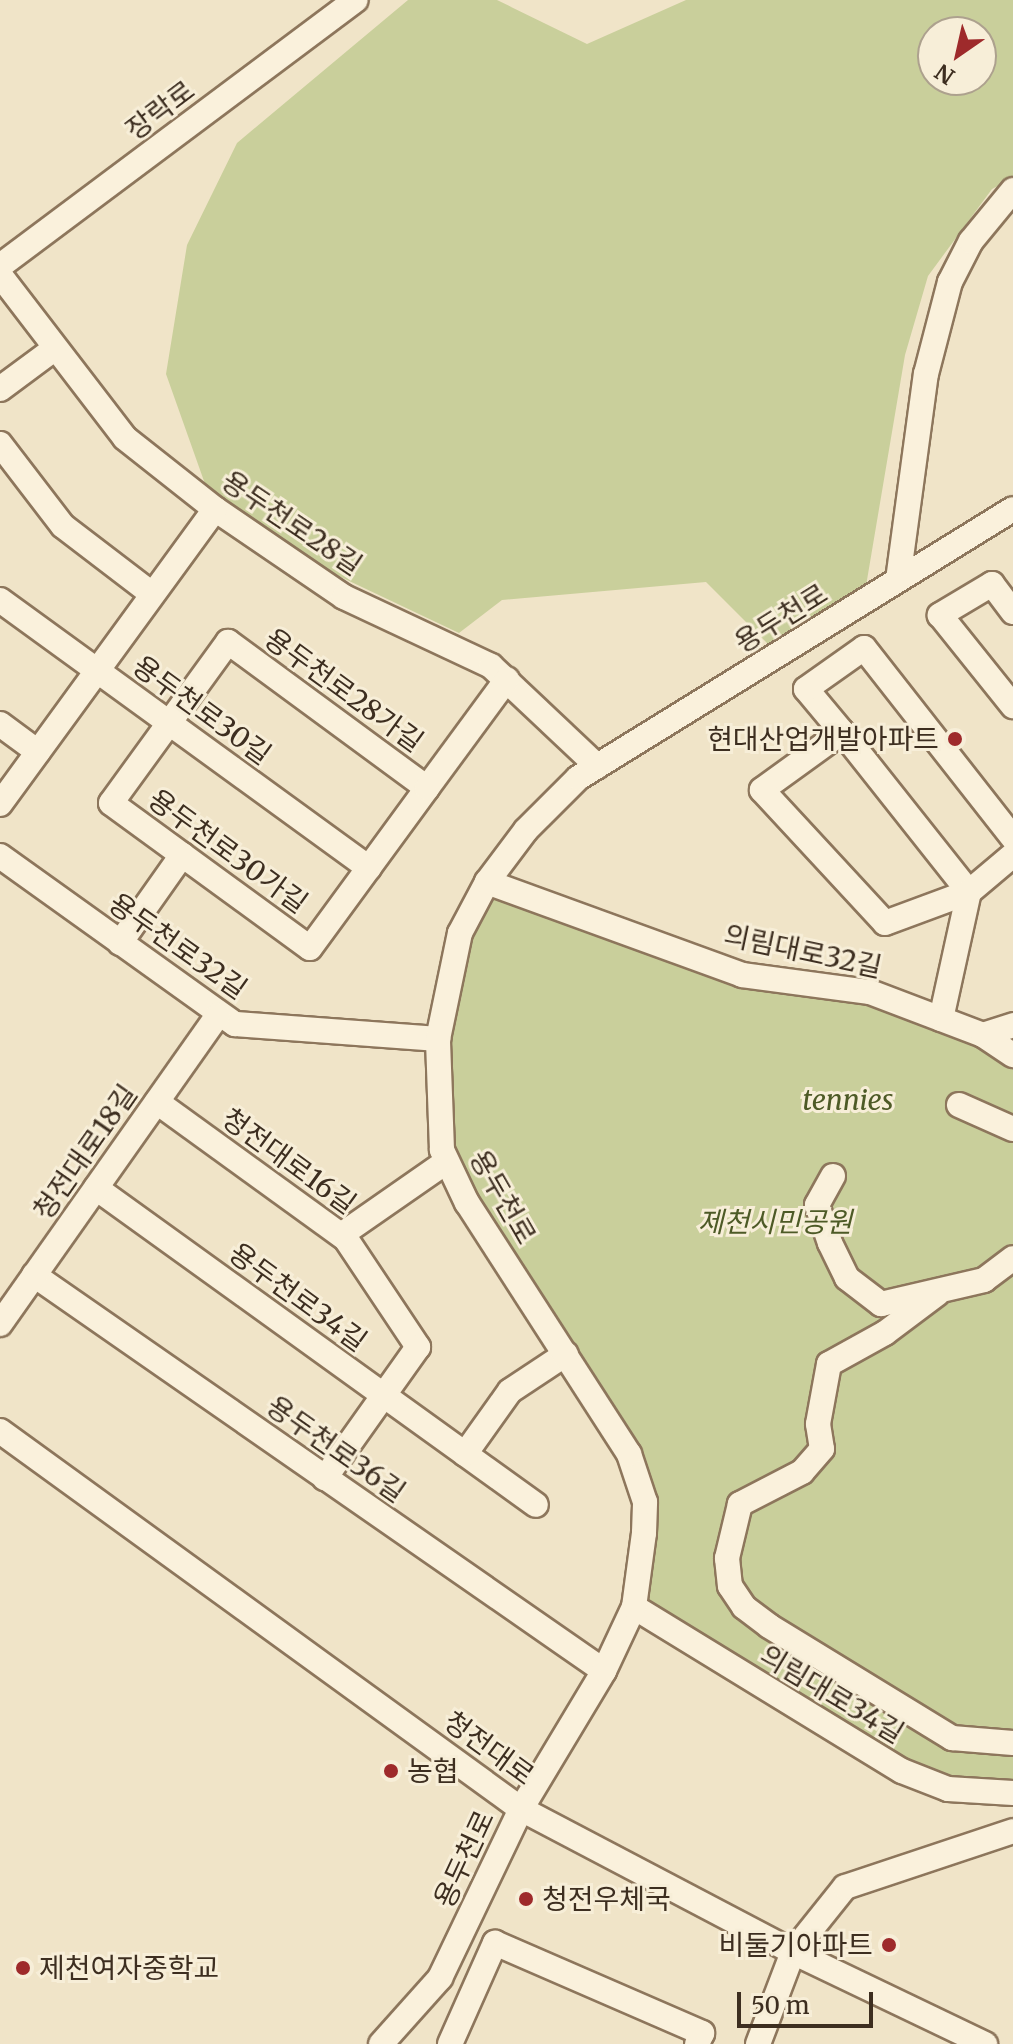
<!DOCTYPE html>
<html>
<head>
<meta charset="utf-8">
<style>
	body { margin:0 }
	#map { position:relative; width:1013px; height:2044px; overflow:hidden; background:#f0e4c8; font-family:Merriweather,"Noto Sans KR",serif }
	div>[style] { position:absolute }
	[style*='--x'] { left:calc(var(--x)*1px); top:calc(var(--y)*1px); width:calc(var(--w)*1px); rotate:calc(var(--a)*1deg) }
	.green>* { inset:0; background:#c9cf9b }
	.path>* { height:3px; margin-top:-1.5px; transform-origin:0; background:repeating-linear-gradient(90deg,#8d765c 0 6px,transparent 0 10px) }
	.roads { filter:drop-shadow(2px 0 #8d765c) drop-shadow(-2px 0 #8d765c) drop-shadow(0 2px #8d765c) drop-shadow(0 -2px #8d765c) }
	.minor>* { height:24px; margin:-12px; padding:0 12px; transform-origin:12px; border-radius:12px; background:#faf1dc }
	.dots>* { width:22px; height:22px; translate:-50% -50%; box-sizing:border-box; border:4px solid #f7eed8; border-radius:50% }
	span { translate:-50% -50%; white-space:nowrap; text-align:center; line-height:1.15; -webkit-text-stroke:6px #f7eed8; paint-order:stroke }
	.street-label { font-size:28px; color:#3d2e20 }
	.poi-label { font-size:28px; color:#3d2e20 }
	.right { translate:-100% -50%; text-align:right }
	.left { translate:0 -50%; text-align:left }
	.park-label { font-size:28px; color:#4d5a26; font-style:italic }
	.north { position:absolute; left:917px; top:16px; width:80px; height:80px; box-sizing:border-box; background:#f7eed8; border:2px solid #ada18e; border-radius:50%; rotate:214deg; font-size:22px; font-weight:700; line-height:32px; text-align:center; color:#3d2e20 }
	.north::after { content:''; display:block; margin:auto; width:28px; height:36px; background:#9e2a2b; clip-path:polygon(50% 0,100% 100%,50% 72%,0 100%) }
	.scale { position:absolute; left:737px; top:1992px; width:136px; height:36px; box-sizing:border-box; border:4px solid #3d2e20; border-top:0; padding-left:10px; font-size:24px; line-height:28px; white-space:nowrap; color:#3d2e20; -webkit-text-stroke:6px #f7eed8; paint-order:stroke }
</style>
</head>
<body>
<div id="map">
	<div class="green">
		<div style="clip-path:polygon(evenodd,408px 0,497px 0,587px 44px,686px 0,1013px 0,1013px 178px,992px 189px,928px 276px,905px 355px,866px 586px,770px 646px,706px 582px,502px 600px,459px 633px,326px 570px,210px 498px,166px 374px,187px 245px,237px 143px,408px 0,933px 32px,981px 32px,981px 80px,933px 80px,933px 32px)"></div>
		<div style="clip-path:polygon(492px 888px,650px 948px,870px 992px,1013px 1055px,1013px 1786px,923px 1773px,642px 1604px,628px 1442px,600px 1386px,473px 1202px,449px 1148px,445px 1038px,462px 959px)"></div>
	</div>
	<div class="path">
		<div style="--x:830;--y:1705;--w:17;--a:-65"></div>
	</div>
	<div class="roads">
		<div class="minor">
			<div style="--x:0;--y:266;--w:444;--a:-36.8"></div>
			<div style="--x:0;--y:275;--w:205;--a:52.5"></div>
			<div style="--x:125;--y:438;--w:115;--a:38.3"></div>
			<div style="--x:215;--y:509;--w:156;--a:34.3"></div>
			<div style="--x:344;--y:597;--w:162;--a:25.1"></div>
			<div style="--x:491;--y:666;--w:146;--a:43.3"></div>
			<div style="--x:0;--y:389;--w:67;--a:-36.5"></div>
			<div style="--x:0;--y:444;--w:103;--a:52.5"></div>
			<div style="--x:63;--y:526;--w:112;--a:37.4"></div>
			<div style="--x:898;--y:580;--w:208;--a:-82.3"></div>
			<div style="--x:926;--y:374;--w:95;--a:-75.4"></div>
			<div style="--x:950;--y:282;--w:46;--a:-62.9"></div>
			<div style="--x:971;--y:241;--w:66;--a:-50.5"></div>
			<div style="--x:0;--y:600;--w:456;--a:36"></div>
			<div style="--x:1013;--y:612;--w:35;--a:-127"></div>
			<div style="--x:992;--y:584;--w:61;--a:149.2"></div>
			<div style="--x:940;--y:615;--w:117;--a:51.3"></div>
			<div style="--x:0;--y:724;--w:47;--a:36.4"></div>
			<div style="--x:842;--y:732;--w:56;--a:-129.9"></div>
			<div style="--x:806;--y:689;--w:71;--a:-35.3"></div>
			<div style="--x:864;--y:648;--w:241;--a:51.9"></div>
			<div style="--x:427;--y:788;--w:247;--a:-143.7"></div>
			<div style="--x:228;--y:642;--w:199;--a:126"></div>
			<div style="--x:111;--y:803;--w:246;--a:36.1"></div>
			<div style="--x:310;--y:948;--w:198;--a:-53.8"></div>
			<div style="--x:427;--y:788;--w:135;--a:-53.7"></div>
			<div style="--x:0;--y:804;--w:365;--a:-53.9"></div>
			<div style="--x:0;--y:856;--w:289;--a:35.6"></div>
			<div style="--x:235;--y:1024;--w:204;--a:4.2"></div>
			<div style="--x:487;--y:882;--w:271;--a:20"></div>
			<div style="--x:742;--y:975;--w:129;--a:7.6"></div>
			<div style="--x:870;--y:992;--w:121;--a:20.8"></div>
			<div style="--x:983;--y:1035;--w:36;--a:34"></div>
			<div style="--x:969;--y:892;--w:204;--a:-128.4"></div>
			<div style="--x:842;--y:732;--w:99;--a:144.1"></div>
			<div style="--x:762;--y:790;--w:181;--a:47.2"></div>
			<div style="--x:885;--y:923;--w:90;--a:-20.3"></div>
			<div style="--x:969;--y:892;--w:57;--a:-40.1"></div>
			<div style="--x:120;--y:943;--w:108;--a:-54.8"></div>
			<div style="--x:941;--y:1019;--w:130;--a:-77.6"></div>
			<div style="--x:983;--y:1035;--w:32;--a:-18"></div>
			<div style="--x:157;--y:1102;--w:233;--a:35.9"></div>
			<div style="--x:346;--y:1239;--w:130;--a:56.3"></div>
			<div style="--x:418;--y:1347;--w:161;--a:125.4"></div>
			<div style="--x:959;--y:1105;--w:59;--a:24"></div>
			<div style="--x:833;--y:1176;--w:33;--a:119"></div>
			<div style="--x:817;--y:1205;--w:40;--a:71.1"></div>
			<div style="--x:830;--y:1243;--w:39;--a:64"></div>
			<div style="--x:847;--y:1278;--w:43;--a:37.4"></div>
			<div style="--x:881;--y:1304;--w:106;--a:-13.1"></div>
			<div style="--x:984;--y:1280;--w:36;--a:-37"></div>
			<div style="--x:96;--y:1188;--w:542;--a:35.77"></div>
			<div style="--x:341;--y:1235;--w:128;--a:-34.8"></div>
			<div style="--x:34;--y:1275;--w:694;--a:34.79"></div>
			<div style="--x:937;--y:1294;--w:65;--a:143.1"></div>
			<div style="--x:885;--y:1333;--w:64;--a:151"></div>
			<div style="--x:829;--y:1364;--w:61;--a:100.4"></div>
			<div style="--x:818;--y:1424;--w:25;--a:81"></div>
			<div style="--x:822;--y:1449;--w:30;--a:131"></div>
			<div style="--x:802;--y:1472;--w:70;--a:152.7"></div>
			<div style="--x:740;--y:1504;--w:56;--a:103.5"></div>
			<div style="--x:727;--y:1558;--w:28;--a:84"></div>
			<div style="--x:730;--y:1586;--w:25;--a:56"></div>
			<div style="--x:744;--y:1607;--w:31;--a:37"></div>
			<div style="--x:769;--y:1626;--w:215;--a:31.5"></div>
			<div style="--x:952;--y:1738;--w:61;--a:4.7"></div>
			<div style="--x:0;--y:1324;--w:378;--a:-54.8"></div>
			<div style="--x:0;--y:1431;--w:644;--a:35.96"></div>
			<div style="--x:521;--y:1809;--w:307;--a:27.7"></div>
			<div style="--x:793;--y:1952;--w:213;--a:25.6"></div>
			<div style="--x:465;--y:1454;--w:77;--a:-54.5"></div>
			<div style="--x:510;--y:1391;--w:67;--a:-33.5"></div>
			<div style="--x:634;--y:1607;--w:314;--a:31.5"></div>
			<div style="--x:902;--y:1771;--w:49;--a:21.4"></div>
			<div style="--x:948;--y:1789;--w:65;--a:3.5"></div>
			<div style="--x:381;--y:2044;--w:89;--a:-48.2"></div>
			<div style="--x:440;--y:1978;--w:187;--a:-64.4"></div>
			<div style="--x:521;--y:1809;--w:161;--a:-59"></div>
			<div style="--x:604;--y:1671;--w:71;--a:-64.9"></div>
			<div style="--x:634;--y:1607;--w:75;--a:-82.3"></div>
			<div style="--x:644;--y:1533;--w:31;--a:-88"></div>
			<div style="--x:645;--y:1502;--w:51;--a:-108.4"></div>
			<div style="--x:629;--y:1454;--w:299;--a:-122.8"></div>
			<div style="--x:467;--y:1203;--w:59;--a:-115.3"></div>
			<div style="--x:442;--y:1150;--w:111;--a:-92.1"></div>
			<div style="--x:438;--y:1039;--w:108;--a:-78.3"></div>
			<div style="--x:460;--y:933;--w:58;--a:-62.1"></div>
			<div style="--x:487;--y:882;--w:65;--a:-53.1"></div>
			<div style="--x:526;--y:830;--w:74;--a:-45"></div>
			<div style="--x:578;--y:778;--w:511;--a:-31.73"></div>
			<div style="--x:450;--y:2044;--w:111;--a:-66"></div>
			<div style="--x:495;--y:1943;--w:226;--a:23.5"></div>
			<div style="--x:702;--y:2033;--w:12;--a:114"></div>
			<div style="--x:758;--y:2044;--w:98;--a:-69.2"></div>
			<div style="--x:793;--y:1952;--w:83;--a:-51.3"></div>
			<div style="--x:845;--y:1887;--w:177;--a:-18.4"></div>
		</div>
	</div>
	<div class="dots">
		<div style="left:955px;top:739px;background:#9e2a2b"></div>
		<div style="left:391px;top:1771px;background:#9e2a2b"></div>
		<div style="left:526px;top:1899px;background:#9e2a2b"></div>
		<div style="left:889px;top:1945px;background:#9e2a2b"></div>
		<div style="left:23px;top:1968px;background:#9e2a2b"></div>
	</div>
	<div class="street-label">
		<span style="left:160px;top:110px;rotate:-37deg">장락로</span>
		<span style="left:292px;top:523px;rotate:34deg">용두천로28길</span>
		<span style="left:781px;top:618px;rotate:-32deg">용두천로</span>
		<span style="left:344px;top:690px;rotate:36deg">용두천로28가길</span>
		<span style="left:202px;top:710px;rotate:36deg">용두천로30길</span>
		<span style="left:228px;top:851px;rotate:36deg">용두천로30가길</span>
		<span style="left:178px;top:946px;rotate:35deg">용두천로32길</span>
		<span style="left:803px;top:951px;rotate:12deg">의림대로32길</span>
		<span style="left:85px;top:1152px;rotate:-55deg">청전대로18길</span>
		<span style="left:289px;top:1161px;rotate:36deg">청전대로16길</span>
		<span style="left:503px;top:1197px;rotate:60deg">용두천로</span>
		<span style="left:298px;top:1297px;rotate:36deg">용두천로34길</span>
		<span style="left:336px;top:1449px;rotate:35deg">용두천로36길</span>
		<span style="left:832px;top:1694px;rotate:31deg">의림대로34길</span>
		<span style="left:489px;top:1748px;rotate:36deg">청전대로</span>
		<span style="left:464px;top:1859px;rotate:-65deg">용두천로</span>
	</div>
	<div class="poi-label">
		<span class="right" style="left:939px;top:739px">현대산업개발아파트</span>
		<span class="left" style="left:407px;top:1771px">농협</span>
		<span class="left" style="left:542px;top:1899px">청전우체국</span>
		<span class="right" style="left:873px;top:1945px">비둘기아파트</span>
		<span class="left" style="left:39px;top:1968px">제천여자중학교</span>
	</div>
	<div class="park-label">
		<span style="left:848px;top:1100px">tennies</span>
		<span style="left:775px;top:1222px">제천시민공원</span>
	</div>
	<div class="north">N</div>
	<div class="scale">50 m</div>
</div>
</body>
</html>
